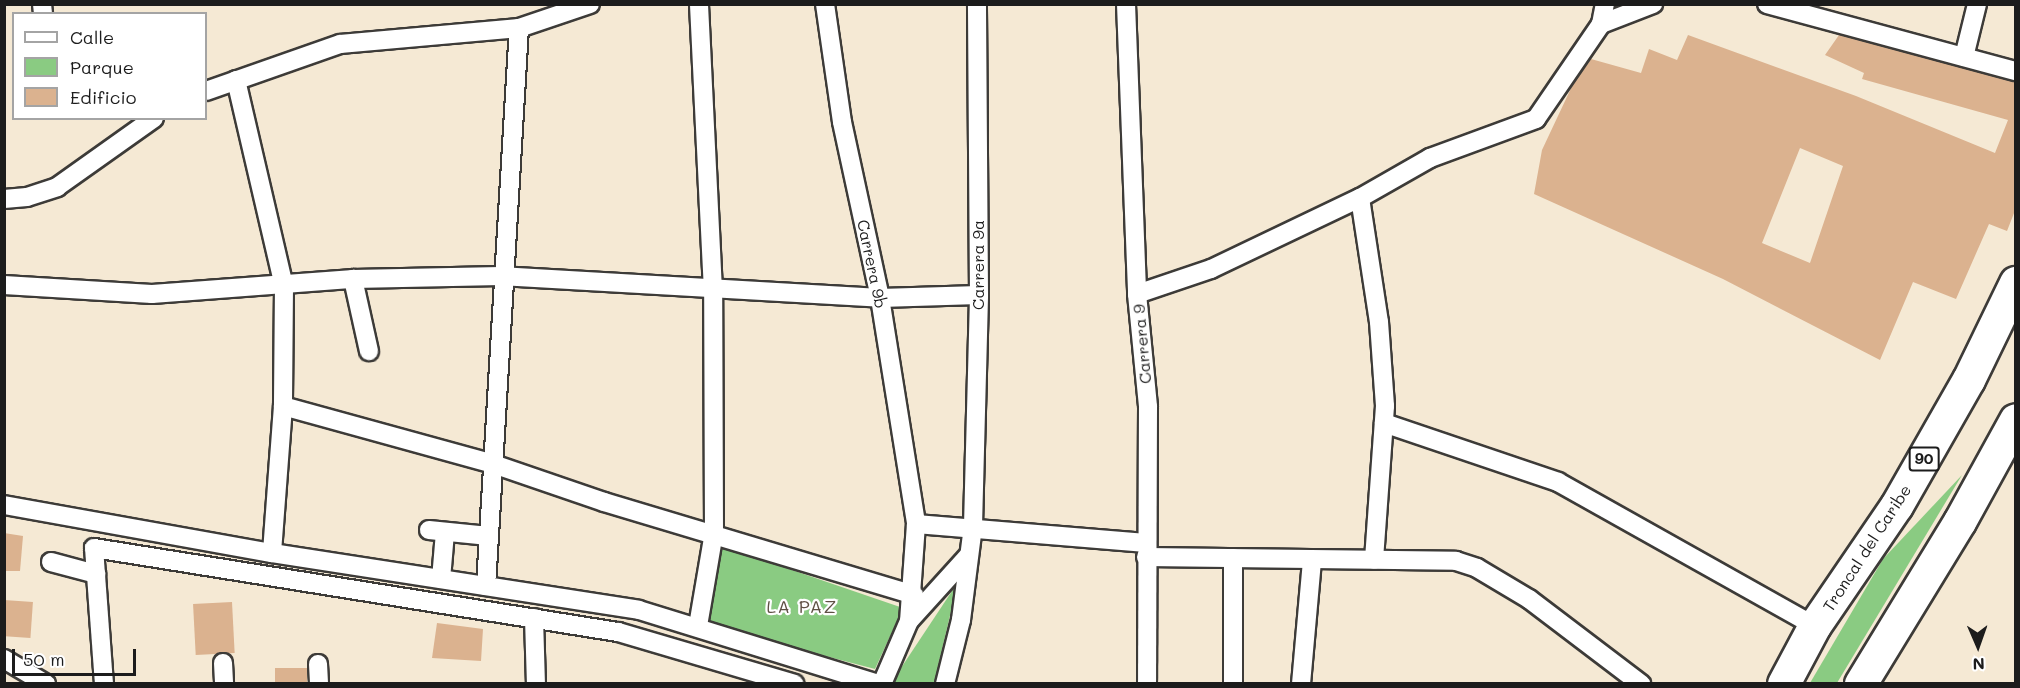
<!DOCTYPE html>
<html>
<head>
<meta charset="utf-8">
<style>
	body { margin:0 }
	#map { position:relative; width:2020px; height:688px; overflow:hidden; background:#f5e9d4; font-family:Mali,sans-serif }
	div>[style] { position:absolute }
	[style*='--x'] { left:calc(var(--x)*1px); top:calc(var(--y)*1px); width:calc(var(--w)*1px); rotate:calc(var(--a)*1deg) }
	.green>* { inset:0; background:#8acb82 }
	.building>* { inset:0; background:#dbb28f; transform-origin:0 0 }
	.roads { filter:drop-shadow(2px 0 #3d3b38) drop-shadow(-2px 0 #3d3b38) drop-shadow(0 2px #3d3b38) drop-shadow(0 -2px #3d3b38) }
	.minor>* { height:18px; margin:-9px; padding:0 9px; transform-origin:9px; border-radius:9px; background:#fff }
	.trunk>* { height:32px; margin:-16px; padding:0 16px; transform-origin:16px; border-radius:16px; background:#fff }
	span { translate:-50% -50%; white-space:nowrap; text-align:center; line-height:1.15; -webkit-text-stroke:4.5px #fff; paint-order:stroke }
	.shield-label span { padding:2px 4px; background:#fff; border:2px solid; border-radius:4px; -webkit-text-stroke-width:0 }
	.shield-label { font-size:15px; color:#1c1c1c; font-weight:700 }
	.street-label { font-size:16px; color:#1c1c1c }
	.neighbourhood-label { font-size:18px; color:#5f5044; letter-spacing:1.5px }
	.frame { position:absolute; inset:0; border:6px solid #1c1c1c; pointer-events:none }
	.legend { position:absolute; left:12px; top:12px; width:195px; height:108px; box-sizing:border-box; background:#fff; border:2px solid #a4a4a4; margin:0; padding:8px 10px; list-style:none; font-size:18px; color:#1c1c1c }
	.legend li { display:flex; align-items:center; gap:12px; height:30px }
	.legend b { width:30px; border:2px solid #a4a4a4 }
	.north { position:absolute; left:1948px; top:616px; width:60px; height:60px; -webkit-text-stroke:4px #fff; paint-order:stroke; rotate:178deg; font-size:16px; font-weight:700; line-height:24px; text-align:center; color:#1c1c1c }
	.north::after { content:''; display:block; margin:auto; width:21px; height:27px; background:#1c1c1c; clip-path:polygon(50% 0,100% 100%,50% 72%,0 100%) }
	.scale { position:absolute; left:12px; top:649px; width:124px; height:27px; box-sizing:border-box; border:3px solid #1c1c1c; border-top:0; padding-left:8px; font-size:18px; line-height:21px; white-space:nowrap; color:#1c1c1c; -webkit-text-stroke:4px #fff; paint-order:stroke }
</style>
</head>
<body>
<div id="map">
	<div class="green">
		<div style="clip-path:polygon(1962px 475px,1837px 683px,1810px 683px,1883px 559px)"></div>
		<div style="clip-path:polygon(722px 546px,903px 608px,875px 669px,706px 625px)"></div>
		<div style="clip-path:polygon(958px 582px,934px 683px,891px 683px)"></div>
	</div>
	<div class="building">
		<div style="clip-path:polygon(evenodd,1688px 35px,1856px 96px,1995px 153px,2008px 120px,1862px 79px,1864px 73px,1825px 55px,1839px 35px,2016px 82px,2016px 208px,2007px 231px,1989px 224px,1956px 299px,1913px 282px,1880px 360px,1723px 279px,1534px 194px,1542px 150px,1573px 84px,1591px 59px,1641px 73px,1649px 49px,1677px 60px,1688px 35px,1800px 148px,1843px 166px,1810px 263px,1762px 243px,1800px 148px)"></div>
		<div style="clip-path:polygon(4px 533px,23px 536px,20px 571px,4px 571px)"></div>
		<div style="left:4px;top:600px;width:29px;height:36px;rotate:4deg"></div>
		<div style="left:232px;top:602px;width:51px;height:39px;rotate:87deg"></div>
		<div style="clip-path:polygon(437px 623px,483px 629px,481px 661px,432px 658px)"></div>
		<div style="left:275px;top:668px;width:32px;height:16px"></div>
	</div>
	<div class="roads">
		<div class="minor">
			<div style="--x:42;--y:4;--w:10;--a:84"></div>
			<div style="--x:825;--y:4;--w:119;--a:81.8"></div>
			<div style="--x:842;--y:122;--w:180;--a:77.8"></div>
			<div style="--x:880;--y:298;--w:229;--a:80.9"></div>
			<div style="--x:916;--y:524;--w:97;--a:94.1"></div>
			<div style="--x:909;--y:621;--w:69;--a:113.2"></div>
			<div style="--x:1126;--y:4;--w:290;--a:87.8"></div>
			<div style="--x:1137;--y:294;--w:114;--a:84.4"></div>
			<div style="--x:1148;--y:407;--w:277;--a:90.2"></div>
			<div style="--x:1767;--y:4;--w:258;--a:15.1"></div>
			<div style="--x:1601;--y:24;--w:20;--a:-79"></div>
			<div style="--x:1964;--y:57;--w:55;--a:-76.2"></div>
			<div style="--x:236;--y:80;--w:212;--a:76.9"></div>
			<div style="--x:284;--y:286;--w:120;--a:90.5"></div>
			<div style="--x:283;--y:406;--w:147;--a:94.3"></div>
			<div style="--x:206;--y:91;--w:142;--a:-19.3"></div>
			<div style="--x:340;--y:44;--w:180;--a:-5.1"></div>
			<div style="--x:519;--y:28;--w:75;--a:-18.7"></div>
			<div style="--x:1360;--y:198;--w:125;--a:81.3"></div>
			<div style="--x:1379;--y:322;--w:84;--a:85.9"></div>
			<div style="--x:1385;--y:406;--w:154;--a:94.1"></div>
			<div style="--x:4;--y:199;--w:23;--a:-5"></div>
			<div style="--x:27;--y:197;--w:32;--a:-18"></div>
			<div style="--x:57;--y:187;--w:119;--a:-35.4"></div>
			<div style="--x:353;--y:279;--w:74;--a:77.5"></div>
			<div style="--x:4;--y:285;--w:148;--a:3.5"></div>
			<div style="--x:152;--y:294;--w:202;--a:-4.3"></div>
			<div style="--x:353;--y:279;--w:148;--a:-1.2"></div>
			<div style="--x:501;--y:276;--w:380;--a:3.3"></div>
			<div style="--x:880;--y:298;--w:99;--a:-1.7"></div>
			<div style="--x:1137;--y:294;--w:78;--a:-18.7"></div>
			<div style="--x:1211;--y:269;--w:165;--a:-25.5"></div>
			<div style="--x:1360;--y:198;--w:81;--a:-29.7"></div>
			<div style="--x:1430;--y:158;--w:113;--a:-20.2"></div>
			<div style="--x:1536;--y:119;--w:115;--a:-55.6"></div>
			<div style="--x:1601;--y:24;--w:56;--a:-21"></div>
			<div style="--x:283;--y:406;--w:218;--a:15.4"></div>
			<div style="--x:493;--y:464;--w:117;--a:18.9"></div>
			<div style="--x:604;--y:502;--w:324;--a:16.7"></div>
			<div style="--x:1384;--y:423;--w:184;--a:18.7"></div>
			<div style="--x:1558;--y:482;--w:295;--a:29.3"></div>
			<div style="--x:4;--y:505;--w:272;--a:10.2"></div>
			<div style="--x:272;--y:553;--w:371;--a:8.8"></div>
			<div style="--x:639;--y:610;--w:250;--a:17.2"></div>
			<div style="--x:916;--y:524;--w:231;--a:4.7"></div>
			<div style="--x:429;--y:530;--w:60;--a:5.7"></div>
			<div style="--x:1146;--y:557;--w:310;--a:0.7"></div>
			<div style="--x:1456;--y:561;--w:22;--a:18"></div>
			<div style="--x:1477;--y:568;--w:61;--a:30.8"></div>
			<div style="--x:1529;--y:599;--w:141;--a:37.2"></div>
			<div style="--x:51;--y:562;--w:47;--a:14.9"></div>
			<div style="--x:441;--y:579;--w:47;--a:-85.1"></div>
			<div style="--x:486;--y:586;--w:559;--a:-86.62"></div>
			<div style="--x:534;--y:618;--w:66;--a:88.3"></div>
			<div style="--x:910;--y:620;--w:88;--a:-47.8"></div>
			<div style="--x:698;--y:626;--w:95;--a:-80.3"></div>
			<div style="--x:714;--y:532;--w:241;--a:-90.2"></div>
			<div style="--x:713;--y:291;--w:287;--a:-92.8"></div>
			<div style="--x:4;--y:659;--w:49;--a:30.8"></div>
			<div style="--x:223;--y:663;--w:21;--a:87"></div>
			<div style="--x:318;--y:664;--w:20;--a:87"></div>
			<div style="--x:104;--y:684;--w:136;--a:-94.2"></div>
			<div style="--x:94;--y:548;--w:531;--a:9.11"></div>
			<div style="--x:618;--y:632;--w:184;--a:16.4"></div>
			<div style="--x:945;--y:684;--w:66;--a:-76"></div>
			<div style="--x:961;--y:620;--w:95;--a:-82.7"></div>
			<div style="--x:973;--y:526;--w:231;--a:-88.5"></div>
			<div style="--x:979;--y:295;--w:291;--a:-90.4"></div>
			<div style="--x:1233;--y:684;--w:126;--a:-90"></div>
			<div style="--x:1301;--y:684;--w:124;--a:-84.9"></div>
		</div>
		<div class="trunk">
			<div style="--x:1784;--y:684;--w:66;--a:-61.9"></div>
			<div style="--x:1815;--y:626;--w:145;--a:-55.7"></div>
			<div style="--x:1897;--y:506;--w:145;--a:-60.3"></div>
			<div style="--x:1969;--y:380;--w:108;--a:-64.1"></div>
			<div style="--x:1861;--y:684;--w:190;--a:-58.6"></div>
			<div style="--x:1960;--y:522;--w:116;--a:-61.2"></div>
		</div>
	</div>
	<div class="shield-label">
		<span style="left:1924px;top:459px">90</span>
	</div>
	<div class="street-label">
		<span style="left:872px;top:264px;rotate:78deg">Carrera 9b</span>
		<span style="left:978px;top:265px;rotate:-90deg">Carrera 9a</span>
		<span style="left:1142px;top:344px;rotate:-95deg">Carrera 9</span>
		<span style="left:1867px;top:548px;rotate:-57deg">Troncal del Caribe</span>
	</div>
	<div class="neighbourhood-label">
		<span style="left:802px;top:606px">LA PAZ</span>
	</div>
	<div class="frame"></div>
	<ul class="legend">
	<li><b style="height:8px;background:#fff"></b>Calle</li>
	<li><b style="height:16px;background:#8acb82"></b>Parque</li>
	<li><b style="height:16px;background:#dbb28f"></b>Edificio</li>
	</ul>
	<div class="north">N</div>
	<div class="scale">50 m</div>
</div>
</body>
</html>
